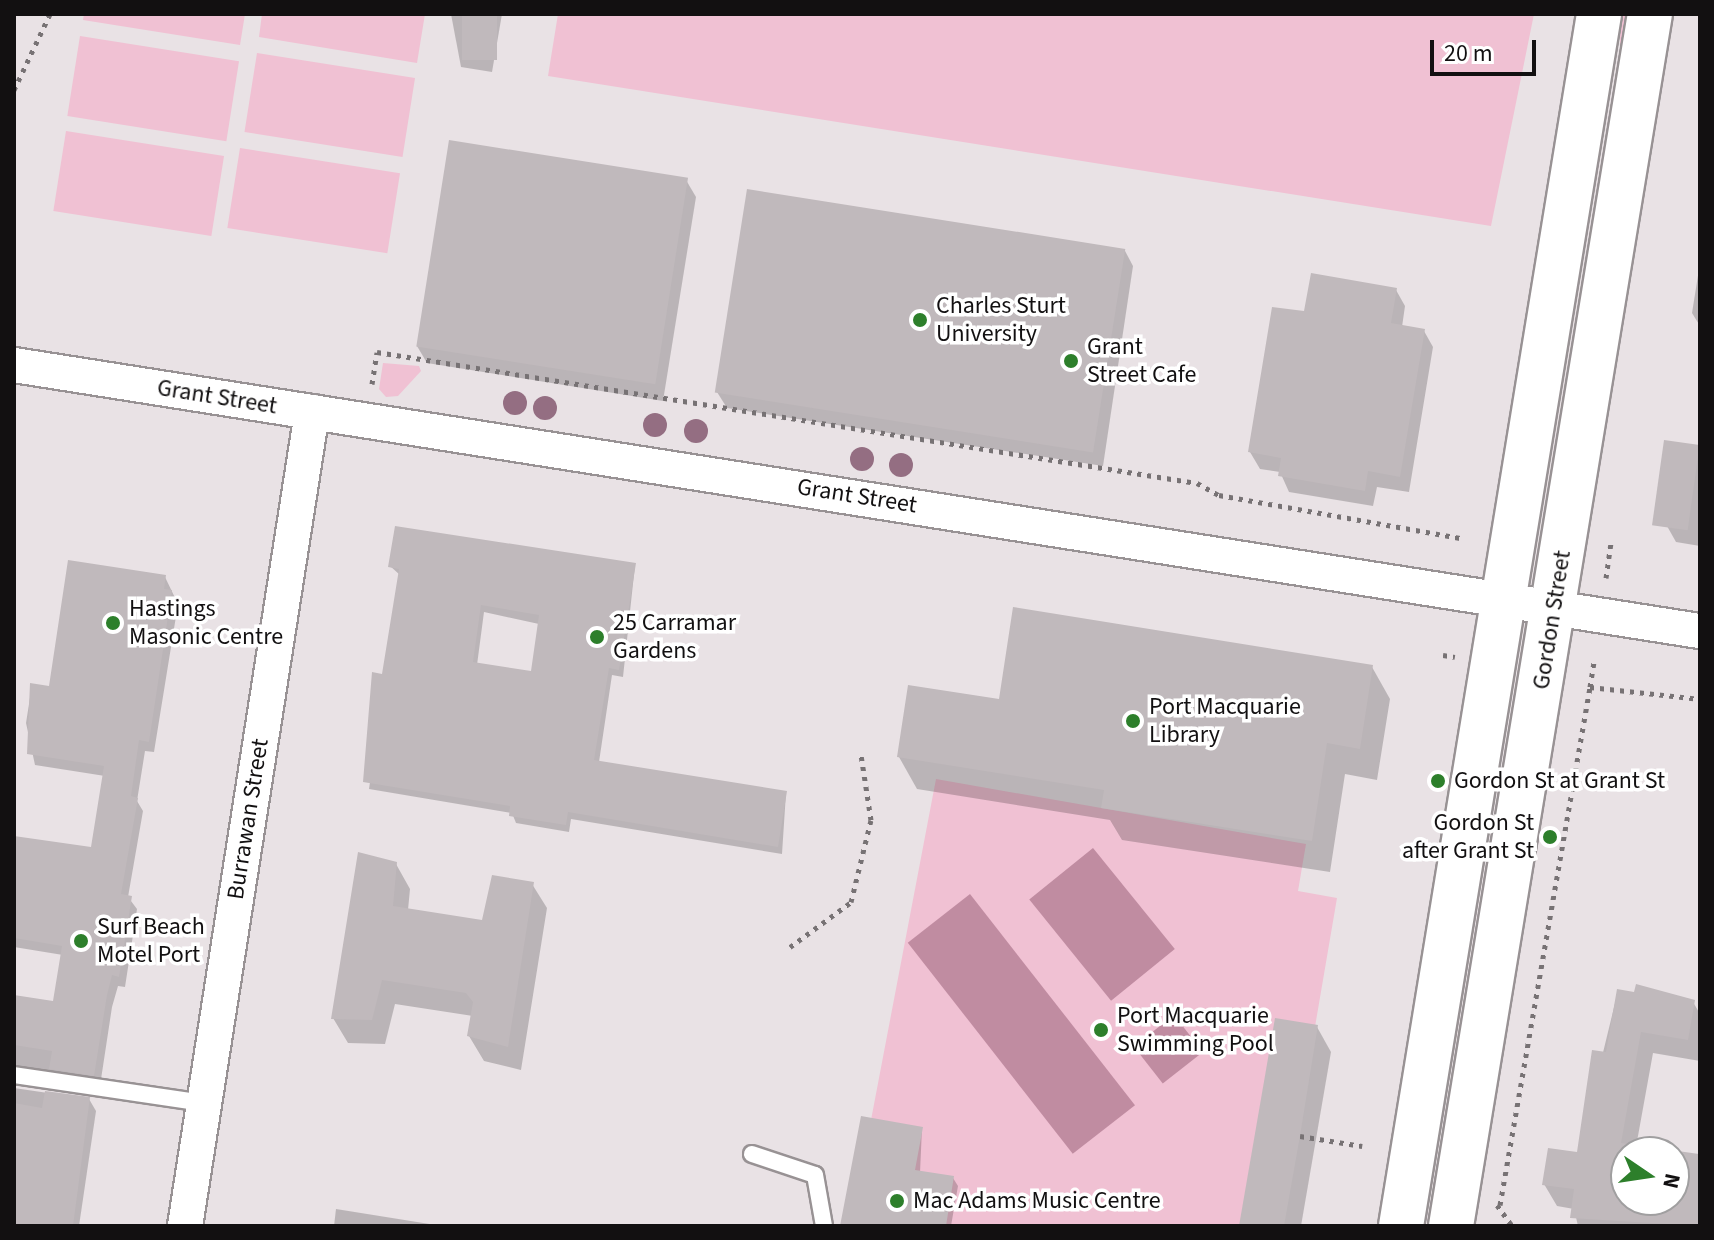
<!DOCTYPE html>
<html>
<head>
<meta charset="utf-8">
<style>
	body { margin:0 }
	#map { position:relative; width:1714px; height:1240px; overflow:hidden; background:#e9e2e5; font-family:"Source Sans 3",sans-serif }
	div>[style] { position:absolute }
	[style*='--x'] { left:calc(var(--x)*1px); top:calc(var(--y)*1px); width:calc(var(--w)*1px); rotate:calc(var(--a)*1deg) }
	.green>* { inset:0; background:#f0c1d3; transform-origin:0 0 }
	.water>* { inset:0; background:#c08ca1; transform-origin:0 0 }
	.shadow>* { inset:0; background:#0003 }
	.building>* { inset:0; background:#c0b9bc; transform-origin:0 0 }
	.path>* { height:5px; margin-top:-2.5px; transform-origin:0; background:repeating-linear-gradient(90deg,#777274 0 4px,transparent 0 10px) }
	.roads { filter:drop-shadow(2px 0 #989294) drop-shadow(-2px 0 #989294) drop-shadow(0 2px #989294) drop-shadow(0 -2px #989294) }
	.lane>* { height:16px; margin:-8px; padding:0 8px; transform-origin:8px; border-radius:8px; background:#fff }
	.street>* { height:34px; margin:-17px; padding:0 17px; transform-origin:17px; border-radius:17px; background:#fff }
	.secondary>* { height:44px; margin:-22px; padding:0 22px; transform-origin:22px; border-radius:22px; background:#fff }
	.trees>* { width:24px; height:24px; margin:-12px; border-radius:50%; background:#946e82 }
	.dots>* { width:22px; height:22px; translate:-50% -50%; box-sizing:border-box; border:4px solid #fff; border-radius:50% }
	span { translate:-50% -50%; white-space:nowrap; text-align:center; line-height:1.15; -webkit-text-stroke:7px #fff; paint-order:stroke }
	.poi-label { font-size:24px; color:#121011 }
	.left { translate:0 -50%; text-align:left }
	.right { translate:-100% -50%; text-align:right }
	.street-label { font-size:24px; color:#121011 }
	.frame { position:absolute; inset:0; border:16px solid #121011; pointer-events:none }
	.north { position:absolute; left:1610px; top:1136px; width:80px; height:80px; box-sizing:border-box; background:#fff; border:2px solid #a09fa0; border-radius:50%; rotate:103deg; font-size:22px; font-weight:700; line-height:32px; text-align:center; color:#121011 }
	.north::after { content:''; display:block; margin:auto; width:28px; height:36px; background:#2d7f2b; clip-path:polygon(50% 0,100% 100%,50% 72%,0 100%) }
	.scale { position:absolute; left:1430px; top:40px; width:106px; height:36px; box-sizing:border-box; border:4px solid #121011; border-top:0; padding-left:10px; font-size:24px; line-height:28px; white-space:nowrap; color:#121011; -webkit-text-stroke:6px #fff; paint-order:stroke }
</style>
</head>
<body>
<div id="map">
	<div class="green">
		<div style="clip-path:polygon(84px 14px,245px 14px,240px 45px,83px 20px)"></div>
		<div style="clip-path:polygon(262px 14px,425px 14px,417px 63px,259px 37px)"></div>
		<div style="clip-path:polygon(558px 14px,1534px 14px,1491px 226px,548px 76px)"></div>
		<div style="left:1620px;top:14px;width:11px;height:104px"></div>
		<div style="left:80px;top:36px;width:161px;height:81px;rotate:9deg"></div>
		<div style="left:257px;top:53px;width:160px;height:80px;rotate:9deg"></div>
		<div style="left:66px;top:131px;width:160px;height:81px;rotate:9deg"></div>
		<div style="left:240px;top:148px;width:162px;height:81px;rotate:9deg"></div>
		<div style="clip-path:polygon(383px 363px,419px 366px,421px 371px,398px 396px,386px 397px,379px 389px)"></div>
		<div style="clip-path:polygon(936px 779px,1306px 844px,1298px 891px,1337px 898px,1281px 1226px,935px 1226px,863px 1162px)"></div>
	</div>
	<div class="water">
		<div style="left:1093px;top:848px;width:130px;height:82px;rotate:51deg"></div>
		<div style="left:970px;top:894px;width:268px;height:79px;rotate:52deg"></div>
		<div style="left:1174px;top:1015px;width:47px;height:51px;rotate:52deg"></div>
	</div>
	<div class="shadow">
		<div style="clip-path:polygon(451px 14px,502px 14px,492px 72px,461px 67px)"></div>
		<div style="clip-path:polygon(686px 180px,696px 197px,663px 401px,427px 363px,417px 346px)"></div>
		<div style="clip-path:polygon(1124px 249px,1133px 266px,1103px 466px,727px 408px,717px 392px)"></div>
		<div style="clip-path:polygon(1700px 263px,1700px 326px,1692px 313px)"></div>
		<div style="clip-path:polygon(1396px 290px,1405px 306px,1402px 327px,1424px 331px,1433px 347px,1409px 492px,1377px 487px,1373px 506px,1289px 492px,1280px 472px,1260px 469px,1250px 452px,1306px 314px)"></div>
		<div style="clip-path:polygon(1666px 443px,1700px 447px,1700px 546px,1676px 542px,1667px 526px)"></div>
		<div style="clip-path:polygon(evenodd,635px 565px,623px 677px,612px 675px,599px 762px,786px 793px,782px 854px,571px 819px,569px 832px,516px 823px,512px 813px,369px 789px,400px 575px,390px 566px,635px 565px,484px 612px,539px 624px,533px 674px,477px 665px,484px 612px)"></div>
		<div style="clip-path:polygon(165px 577px,178px 604px,154px 752px,145px 751px,137px 801px,143px 811px,128px 897px,137px 909px,125px 987px,118px 986px,112px 1007px,100px 1086px,14px 1081px,14px 997px,55px 1003px,63px 955px,14px 947px,14px 855px,92px 850px,105px 776px,35px 765px,26px 723px,32px 685px,51px 688px)"></div>
		<div style="clip-path:polygon(1372px 667px,1390px 699px,1377px 780px,1345px 774px,1330px 872px,1122px 840px,1110px 820px,917px 789px,899px 757px)"></div>
		<div style="clip-path:polygon(396px 864px,410px 889px,408px 910px,483px 922px,532px 884px,547px 908px,521px 1070px,484px 1061px,469px 1036px,473px 1016px,395px 1004px,385px 1044px,348px 1043px,333px 1018px)"></div>
		<div style="clip-path:polygon(1618px 991px,1693px 1002px,1700px 1014px,1700px 1061px,1653px 1053px,1636px 1147px,1670px 1152px,1626px 1152px,1626px 1200px,1674px 1200px,1674px 1153px,1700px 1157px,1700px 1226px,1578px 1226px,1574px 1209px,1557px 1206px,1544px 1184px,1578px 1155px)"></div>
		<div style="clip-path:polygon(1317px 1027px,1331px 1052px,1301px 1226px,1241px 1226px)"></div>
		<div style="clip-path:polygon(14px 1088px,89px 1099px,96px 1111px,79px 1226px,14px 1226px)"></div>
		<div style="clip-path:polygon(922px 1128px,920px 1173px,953px 1178px,958px 1186px,951px 1226px,842px 1226px)"></div>
		<div style="clip-path:polygon(336px 1209px,442px 1226px,334px 1226px)"></div>
	</div>
	<div class="building">
		<div style="left:462px;top:14px;width:35px;height:46px"></div>
		<div style="left:449px;top:140px;width:242px;height:209px;rotate:9deg"></div>
		<div style="left:747px;top:189px;width:383px;height:206px;rotate:9deg"></div>
		<div style="clip-path:polygon(1311px 273px,1397px 288px,1391px 323px,1425px 329px,1400px 477px,1368px 471px,1365px 491px,1278px 476px,1281px 458px,1248px 452px,1272px 307px,1304px 311px)"></div>
		<div style="left:1664px;top:440px;width:36px;height:86px;rotate:8deg"></div>
		<div style="clip-path:polygon(evenodd,395px 526px,636px 563px,619px 670px,609px 668px,594px 760px,787px 791px,778px 847px,568px 812px,566px 825px,509px 816px,510px 806px,363px 782px,372px 672px,382px 674px,399px 569px,388px 567px,395px 526px,481px 605px,539px 615px,531px 671px,473px 662px,481px 605px)"></div>
		<div style="clip-path:polygon(68px 560px,166px 575px,164px 589px,172px 590px,149px 742px,139px 740px,131px 796px,138px 798px,121px 894px,132px 896px,119px 977px,112px 975px,107px 995px,94px 1076px,49px 1069px,52px 1051px,14px 1045px,14px 995px,53px 1001px,62px 946px,14px 938px,14px 836px,91px 847px,104px 766px,27px 754px,30px 683px,49px 686px)"></div>
		<div style="clip-path:polygon(1013px 607px,1373px 665px,1360px 749px,1327px 743px,1312px 841px,1101px 808px,1104px 790px,897px 757px,908px 685px,999px 699px)"></div>
		<div style="clip-path:polygon(358px 852px,397px 862px,393px 906px,482px 920px,492px 875px,534px 882px,508px 1047px,467px 1036px,473px 1002px,466px 993px,382px 980px,372px 1020px,331px 1019px)"></div>
		<div style="clip-path:polygon(evenodd,1636px 984px,1695px 1000px,1688px 1040px,1641px 1032px,1621px 1143px,1699px 1154px,1700px 1226px,1570px 1218px,1574px 1189px,1542px 1185px,1548px 1148px,1577px 1152px,1592px 1050px,1606px 1052px,1617px 989px,1634px 992px,1636px 984px,1626px 1152px,1674px 1152px,1674px 1200px,1626px 1200px,1626px 1152px)"></div>
		<div style="clip-path:polygon(1275px 1018px,1318px 1025px,1300px 1136px,1284px 1226px,1239px 1226px)"></div>
		<div style="clip-path:polygon(45px 1091px,90px 1097px,73px 1226px,14px 1226px,14px 1103px,42px 1108px)"></div>
		<div style="clip-path:polygon(861px 1116px,923px 1127px,915px 1170px,954px 1176px,946px 1226px,840px 1226px)"></div>
	</div>
	<div class="path">
		<div style="--x:14;--y:90;--w:84;--a:-64.7"></div>
		<div style="--x:372;--y:384;--w:32;--a:-81"></div>
		<div style="--x:377;--y:352;--w:830;--a:9.08"></div>
		<div style="--x:1197;--y:483;--w:25;--a:29"></div>
		<div style="--x:1219;--y:495;--w:245;--a:10.1"></div>
		<div style="--x:1606;--y:578;--w:36;--a:-82"></div>
		<div style="--x:1443;--y:655;--w:12;--a:9"></div>
		<div style="--x:1590;--y:687;--w:26;--a:-81"></div>
		<div style="--x:790;--y:947;--w:76;--a:-36.4"></div>
		<div style="--x:851;--y:902;--w:84;--a:-76.3"></div>
		<div style="--x:871;--y:820;--w:66;--a:-98.7"></div>
		<div style="--x:1300;--y:1136;--w:63;--a:9.2"></div>
		<div style="--x:1497;--y:1205;--w:26;--a:54"></div>
		<div style="--x:1500;--y:1205;--w:526;--a:-80.14"></div>
		<div style="--x:1590;--y:687;--w:111;--a:6.2"></div>
	</div>
	<div class="roads">
		<div class="lane">
			<div style="--x:14;--y:1075;--w:192;--a:8.4"></div>
			<div style="--x:752;--y:1154;--w:66;--a:18.4"></div>
			<div style="--x:815;--y:1175;--w:52;--a:80"></div>
		</div>
		<div class="street">
			<div style="--x:14;--y:365;--w:1707;--a:8.97"></div>
			<div style="--x:185;--y:1226;--w:824;--a:-81.13"></div>
		</div>
		<div class="secondary">
			<div style="--x:1401;--y:1226;--w:1228;--a:-80.72"></div>
			<div style="--x:1451;--y:1226;--w:1228;--a:-80.68"></div>
		</div>
	</div>
	<div class="trees">
		<div style="left:515px;top:403px"></div>
		<div style="left:545px;top:408px"></div>
		<div style="left:655px;top:425px"></div>
		<div style="left:696px;top:431px"></div>
		<div style="left:862px;top:459px"></div>
		<div style="left:901px;top:465px"></div>
	</div>
	<div class="dots">
		<div style="left:920px;top:320px;background:#2d7f2b"></div>
		<div style="left:1071px;top:361px;background:#2d7f2b"></div>
		<div style="left:113px;top:623px;background:#2d7f2b"></div>
		<div style="left:597px;top:637px;background:#2d7f2b"></div>
		<div style="left:1133px;top:721px;background:#2d7f2b"></div>
		<div style="left:1438px;top:781px;background:#2d7f2b"></div>
		<div style="left:1550px;top:837px;background:#2d7f2b"></div>
		<div style="left:81px;top:941px;background:#2d7f2b"></div>
		<div style="left:1101px;top:1030px;background:#2d7f2b"></div>
		<div style="left:897px;top:1201px;background:#2d7f2b"></div>
	</div>
	<div class="poi-label">
		<span class="left" style="left:936px;top:320px">Charles Sturt<br>University</span>
		<span class="left" style="left:1087px;top:361px">Grant<br>Street Cafe</span>
		<span class="left" style="left:129px;top:623px">Hastings<br>Masonic Centre</span>
		<span class="left" style="left:613px;top:637px">25 Carramar<br>Gardens</span>
		<span class="left" style="left:1149px;top:721px">Port Macquarie<br>Library</span>
		<span class="left" style="left:1454px;top:781px">Gordon St at Grant St</span>
		<span class="right" style="left:1534px;top:837px">Gordon St<br>after Grant St</span>
		<span class="left" style="left:97px;top:941px">Surf Beach<br>Motel Port</span>
		<span class="left" style="left:1117px;top:1030px">Port Macquarie<br>Swimming Pool</span>
		<span class="left" style="left:913px;top:1201px">Mac Adams Music Centre</span>
	</div>
	<div class="street-label">
		<span style="left:217px;top:397px;rotate:9deg">Grant Street</span>
		<span style="left:857px;top:496px;rotate:9deg">Grant Street</span>
		<span style="left:1552px;top:620px;rotate:-81deg">Gordon Street</span>
		<span style="left:248px;top:819px;rotate:-81deg">Burrawan Street</span>
	</div>
	<div class="frame"></div>
	<div class="north">N</div>
	<div class="scale">20 m</div>
</div>
</body>
</html>
